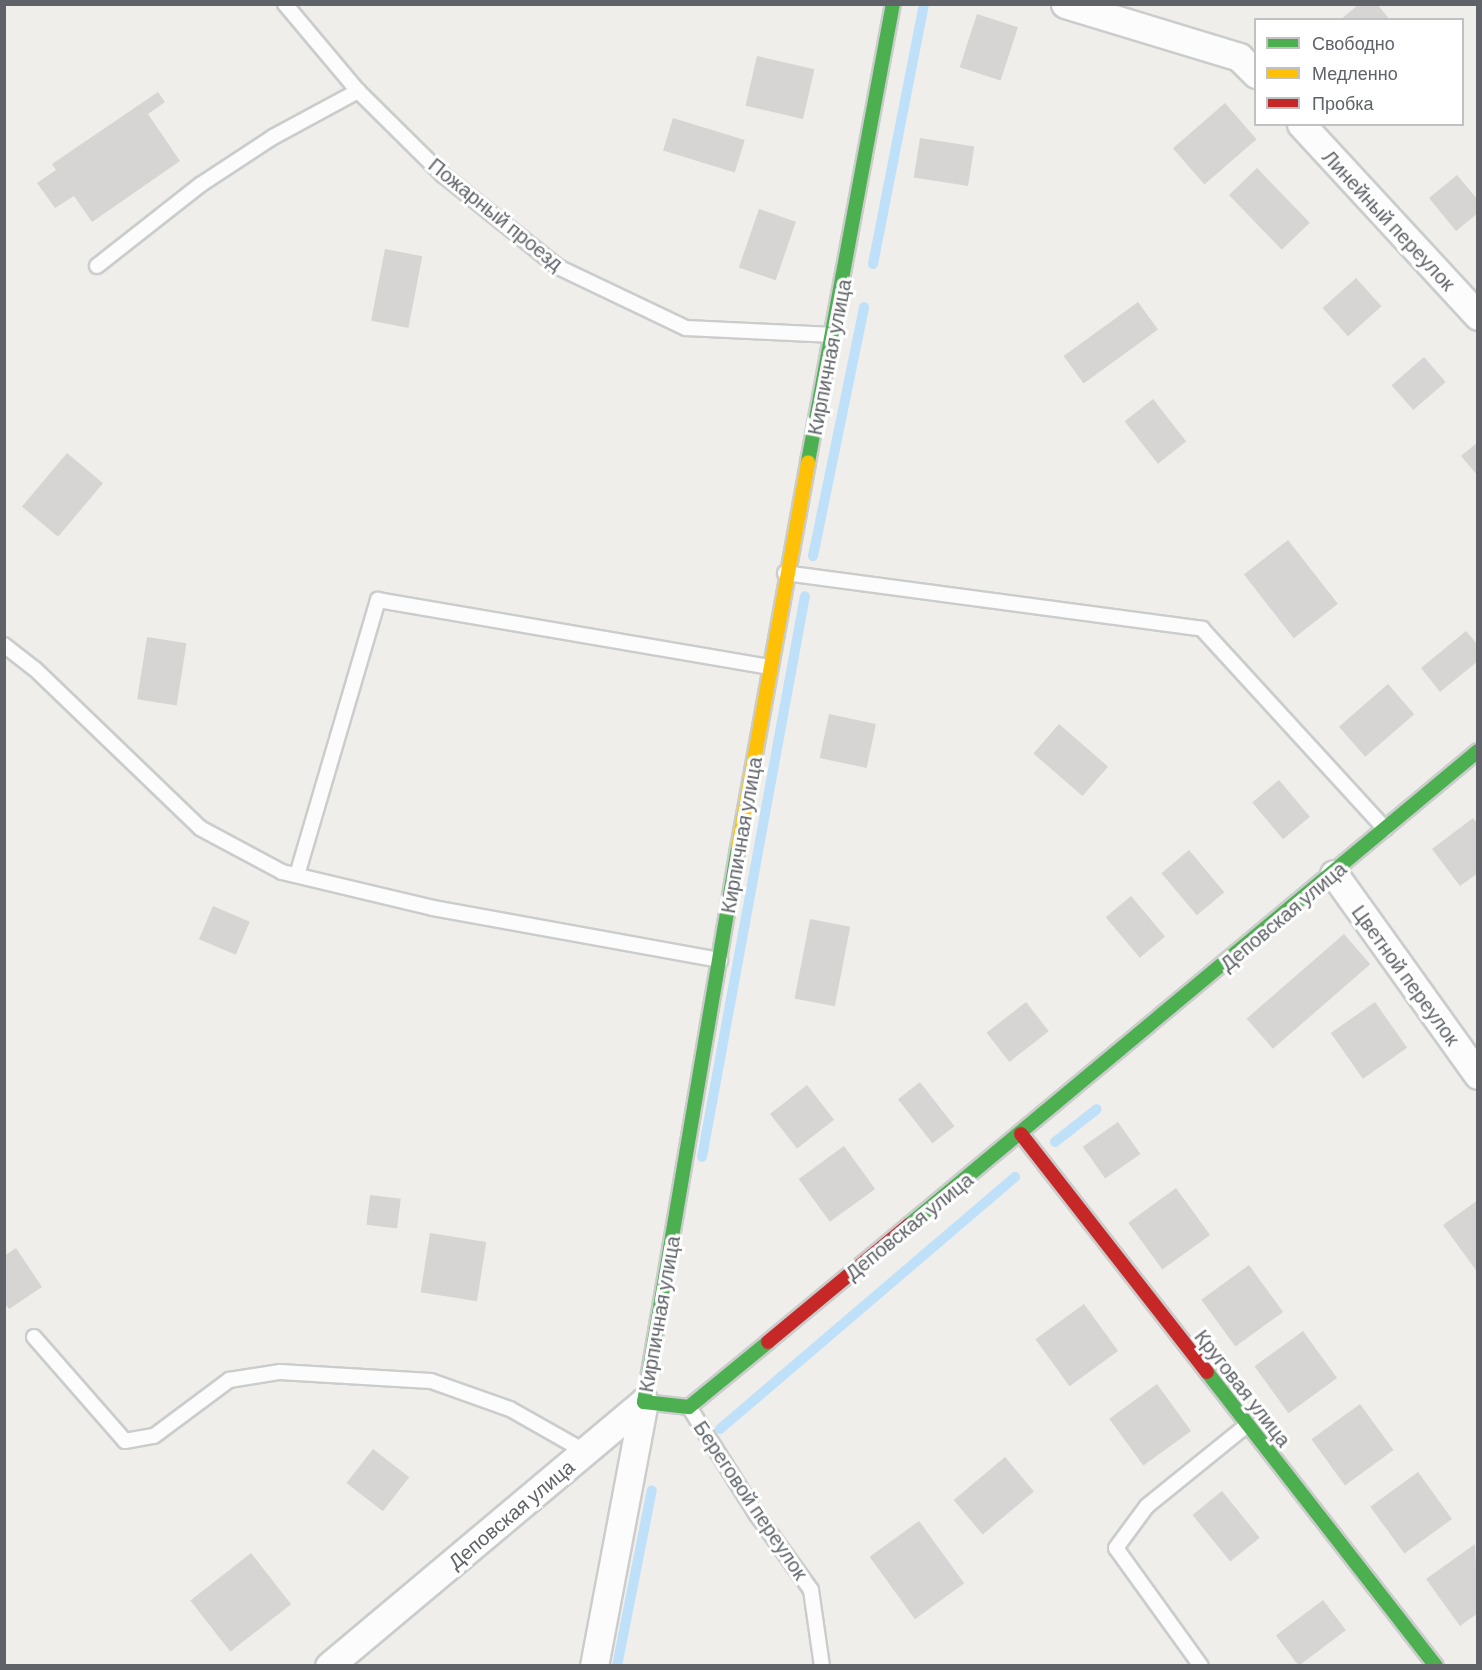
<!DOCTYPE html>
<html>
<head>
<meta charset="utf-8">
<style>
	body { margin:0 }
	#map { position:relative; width:1482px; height:1670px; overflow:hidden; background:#efeeea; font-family:Barlow,sans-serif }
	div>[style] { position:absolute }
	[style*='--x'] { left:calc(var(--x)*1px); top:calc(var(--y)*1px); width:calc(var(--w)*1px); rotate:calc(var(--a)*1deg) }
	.stream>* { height:10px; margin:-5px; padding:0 5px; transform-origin:5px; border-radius:5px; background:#bfe0f9 }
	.building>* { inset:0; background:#d6d5d3; transform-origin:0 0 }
	.roads { filter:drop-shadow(2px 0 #cbcccc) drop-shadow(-2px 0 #cbcccc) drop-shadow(0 2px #cbcccc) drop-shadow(0 -2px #cbcccc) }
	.lane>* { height:14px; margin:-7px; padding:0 7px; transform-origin:7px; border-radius:7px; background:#fdfcfc }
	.street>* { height:27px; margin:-13.5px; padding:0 13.5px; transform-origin:13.5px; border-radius:13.5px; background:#fdfcfc }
	.fast>* { height:14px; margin:-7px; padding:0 7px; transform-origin:7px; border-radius:7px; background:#4caf50 }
	.slow>* { height:14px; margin:-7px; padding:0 7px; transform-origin:7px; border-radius:7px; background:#ffc107 }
	.jam>* { height:14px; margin:-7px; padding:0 7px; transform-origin:7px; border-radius:7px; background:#c62828 }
	span { translate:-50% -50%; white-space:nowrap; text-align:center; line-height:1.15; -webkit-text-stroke:6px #fff; paint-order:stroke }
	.street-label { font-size:20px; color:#5f6368 }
	.frame { position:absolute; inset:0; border:6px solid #5f6368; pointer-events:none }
	.legend { position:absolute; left:1254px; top:18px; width:210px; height:108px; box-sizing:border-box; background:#fff; border:2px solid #bfc1c3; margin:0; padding:8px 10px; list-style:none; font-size:18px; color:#5f6368 }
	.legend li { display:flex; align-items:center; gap:12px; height:30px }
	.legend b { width:30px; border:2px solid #bfc1c3 }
</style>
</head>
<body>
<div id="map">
	<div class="stream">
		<div style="--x:873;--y:264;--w:265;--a:-78.9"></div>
		<div style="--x:813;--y:556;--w:254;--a:-78.4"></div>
		<div style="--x:1055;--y:1142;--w:53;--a:-38.2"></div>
		<div style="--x:702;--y:1157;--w:570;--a:-79.6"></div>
		<div style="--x:720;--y:1429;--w:388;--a:-40.5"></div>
		<div style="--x:617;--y:1666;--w:179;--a:-78.8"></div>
	</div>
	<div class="building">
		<div style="clip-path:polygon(1359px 4px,1377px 4px,1390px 20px,1340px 20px)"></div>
		<div style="left:977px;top:14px;width:43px;height:56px;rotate:18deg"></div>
		<div style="left:757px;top:56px;width:59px;height:51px;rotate:13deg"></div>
		<div style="clip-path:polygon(158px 92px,165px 102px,148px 114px,180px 161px,92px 222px,74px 196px,55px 208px,37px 183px,56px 170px,52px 164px)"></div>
		<div style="left:1225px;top:103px;width:48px;height:69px;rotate:49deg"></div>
		<div style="left:673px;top:118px;width:75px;height:34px;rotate:17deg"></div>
		<div style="left:920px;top:138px;width:55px;height:40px;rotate:9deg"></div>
		<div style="left:1257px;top:168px;width:76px;height:39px;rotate:46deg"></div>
		<div style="clip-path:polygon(1457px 175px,1478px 200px,1478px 213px,1456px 231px,1429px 198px)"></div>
		<div style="left:759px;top:209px;width:39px;height:62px;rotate:19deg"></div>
		<div style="left:385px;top:249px;width:38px;height:73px;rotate:11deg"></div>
		<div style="left:1356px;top:278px;width:38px;height:45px;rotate:48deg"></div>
		<div style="left:1138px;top:302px;width:34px;height:92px;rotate:54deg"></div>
		<div style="left:1424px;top:357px;width:33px;height:43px;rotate:49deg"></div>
		<div style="left:1153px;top:399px;width:54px;height:36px;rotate:52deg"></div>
		<div style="clip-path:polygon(1478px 442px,1478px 476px,1461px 456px)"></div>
		<div style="left:67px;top:453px;width:47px;height:70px;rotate:40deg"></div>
		<div style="left:1288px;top:540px;width:81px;height:56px;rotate:52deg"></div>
		<div style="clip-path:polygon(1466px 631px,1478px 645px,1478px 661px,1440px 692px,1421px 668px)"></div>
		<div style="left:147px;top:637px;width:40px;height:63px;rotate:9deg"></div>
		<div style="left:1388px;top:684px;width:40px;height:65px;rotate:49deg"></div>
		<div style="left:829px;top:714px;width:48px;height:45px;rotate:12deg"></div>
		<div style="left:1059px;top:724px;width:65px;height:39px;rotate:41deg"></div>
		<div style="left:1279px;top:780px;width:48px;height:35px;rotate:50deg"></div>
		<div style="clip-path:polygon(1473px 818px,1478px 824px,1478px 873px,1460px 886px,1432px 849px)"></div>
		<div style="left:1189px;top:850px;width:55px;height:36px;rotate:50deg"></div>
		<div style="left:1131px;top:896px;width:53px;height:33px;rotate:50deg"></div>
		<div style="left:213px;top:906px;width:40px;height:36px;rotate:23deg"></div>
		<div style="left:810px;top:919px;width:41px;height:81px;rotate:11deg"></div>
		<div style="left:1344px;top:934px;width:40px;height:129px;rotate:49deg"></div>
		<div style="left:1026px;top:1002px;width:37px;height:50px;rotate:52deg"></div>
		<div style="left:1375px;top:1002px;width:56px;height:54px;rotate:55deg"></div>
		<div style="left:920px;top:1082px;width:56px;height:28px;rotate:52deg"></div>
		<div style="left:807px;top:1085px;width:44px;height:47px;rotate:52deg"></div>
		<div style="left:1118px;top:1122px;width:39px;height:43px;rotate:55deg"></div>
		<div style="left:844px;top:1146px;width:53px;height:56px;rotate:54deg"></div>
		<div style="left:1176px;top:1188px;width:58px;height:59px;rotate:54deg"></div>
		<div style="left:370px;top:1195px;width:31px;height:30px;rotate:7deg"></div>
		<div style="clip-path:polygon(1478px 1200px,1478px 1273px,1443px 1225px)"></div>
		<div style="left:430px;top:1233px;width:57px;height:60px;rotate:9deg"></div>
		<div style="clip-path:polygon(16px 1248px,42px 1287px,9px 1309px,4px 1302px,4px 1256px)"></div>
		<div style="left:1249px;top:1265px;width:58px;height:59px;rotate:54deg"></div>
		<div style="left:1084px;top:1304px;width:58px;height:60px;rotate:54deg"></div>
		<div style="left:1303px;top:1331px;width:58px;height:60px;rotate:54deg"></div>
		<div style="left:1157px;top:1384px;width:58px;height:59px;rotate:54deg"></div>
		<div style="left:1360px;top:1404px;width:57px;height:60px;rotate:54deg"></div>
		<div style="left:373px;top:1449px;width:46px;height:43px;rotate:38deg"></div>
		<div style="left:1005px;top:1457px;width:45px;height:67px;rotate:50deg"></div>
		<div style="left:1418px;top:1472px;width:58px;height:59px;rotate:54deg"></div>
		<div style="left:1222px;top:1491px;width:60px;height:38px;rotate:51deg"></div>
		<div style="left:919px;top:1521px;width:77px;height:61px;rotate:54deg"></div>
		<div style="clip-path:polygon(1475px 1544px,1478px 1613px,1460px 1626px,1426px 1579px)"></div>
		<div style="left:251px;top:1553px;width:65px;height:77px;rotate:52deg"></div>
		<div style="left:1323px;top:1600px;width:38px;height:59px;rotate:53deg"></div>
	</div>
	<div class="roads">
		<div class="lane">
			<div style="--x:285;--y:4;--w:114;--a:50"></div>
			<div style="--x:358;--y:91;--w:120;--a:44.7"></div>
			<div style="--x:443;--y:175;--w:147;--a:38.7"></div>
			<div style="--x:558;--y:267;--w:142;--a:25.5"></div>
			<div style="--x:686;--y:328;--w:148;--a:2.7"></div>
			<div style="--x:97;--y:266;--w:131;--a:-38.2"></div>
			<div style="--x:200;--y:185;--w:87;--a:-33.3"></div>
			<div style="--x:273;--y:137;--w:97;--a:-28.4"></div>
			<div style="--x:785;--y:573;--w:421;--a:7.6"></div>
			<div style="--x:1202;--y:629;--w:271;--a:47.5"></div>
			<div style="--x:4;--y:645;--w:39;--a:38"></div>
			<div style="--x:35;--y:669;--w:229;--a:43.9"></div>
			<div style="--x:200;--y:828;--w:93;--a:28.2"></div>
			<div style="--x:282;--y:872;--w:155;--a:13.4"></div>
			<div style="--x:433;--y:908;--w:292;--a:10.3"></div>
			<div style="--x:297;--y:875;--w:287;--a:-73.6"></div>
			<div style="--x:378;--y:600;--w:397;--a:9.7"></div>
			<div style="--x:34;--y:1337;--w:138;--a:48.8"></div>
			<div style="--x:125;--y:1441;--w:29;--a:-10"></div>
			<div style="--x:154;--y:1436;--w:94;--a:-36.7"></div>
			<div style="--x:229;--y:1380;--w:52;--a:-8.9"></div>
			<div style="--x:280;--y:1372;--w:151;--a:3.4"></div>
			<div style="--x:431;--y:1381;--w:84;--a:19.5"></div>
			<div style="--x:510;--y:1409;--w:87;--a:29.5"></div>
			<div style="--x:689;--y:1407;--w:128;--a:57.8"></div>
			<div style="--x:757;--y:1515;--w:92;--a:54.2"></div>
			<div style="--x:811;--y:1590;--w:77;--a:81.8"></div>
			<div style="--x:1201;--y:1666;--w:145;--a:-125.8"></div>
			<div style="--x:1116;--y:1548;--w:52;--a:-53.6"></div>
			<div style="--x:1147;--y:1506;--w:129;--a:-39"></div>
		</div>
		<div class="street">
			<div style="--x:1065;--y:4;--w:182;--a:16.9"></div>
			<div style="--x:1239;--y:57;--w:24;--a:45"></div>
			<div style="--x:1301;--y:124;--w:261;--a:47.3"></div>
			<div style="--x:1334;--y:874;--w:247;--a:54.4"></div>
			<div style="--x:329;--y:1666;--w:411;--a:-40"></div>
			<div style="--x:594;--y:1666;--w:269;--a:-79.3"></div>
		</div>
		<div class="fast">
			<div style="--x:808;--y:462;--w:466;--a:-79.5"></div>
			<div style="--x:738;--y:848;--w:562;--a:99.63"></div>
			<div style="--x:644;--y:1402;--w:45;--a:6.3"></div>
			<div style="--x:689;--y:1407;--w:102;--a:-39.4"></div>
			<div style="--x:909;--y:1225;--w:741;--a:-39.8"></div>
			<div style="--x:1207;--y:1372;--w:373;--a:52.1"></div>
		</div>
		<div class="slow">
			<div style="--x:738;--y:848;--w:392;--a:-79.7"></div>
		</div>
		<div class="jam">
			<div style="--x:1021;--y:1134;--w:302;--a:52"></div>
			<div style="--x:768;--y:1342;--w:183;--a:-39.7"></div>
		</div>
	</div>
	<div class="street-label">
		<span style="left:496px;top:214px;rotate:39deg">Пожарный проезд</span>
		<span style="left:1389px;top:220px;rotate:47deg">Линейный переулок</span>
		<span style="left:829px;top:357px;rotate:-79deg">Кирпичная улица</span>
		<span style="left:741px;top:835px;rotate:-80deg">Кирпичная улица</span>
		<span style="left:1283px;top:916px;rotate:-40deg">Деповская улица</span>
		<span style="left:1406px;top:975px;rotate:54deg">Цветной переулок</span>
		<span style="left:909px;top:1226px;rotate:-39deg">Деповская улица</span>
		<span style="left:659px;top:1314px;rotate:-80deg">Кирпичная улица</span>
		<span style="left:1243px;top:1388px;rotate:52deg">Круговая улица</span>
		<span style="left:751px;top:1500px;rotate:56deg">Береговой переулок</span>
		<span style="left:511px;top:1514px;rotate:-40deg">Деповская улица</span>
	</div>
	<div class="frame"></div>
	<ul class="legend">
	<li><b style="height:8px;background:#4caf50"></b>Свободно</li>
	<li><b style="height:8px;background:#ffc107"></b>Медленно</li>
	<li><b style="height:8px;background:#c62828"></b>Пробка</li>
	</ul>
</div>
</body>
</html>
